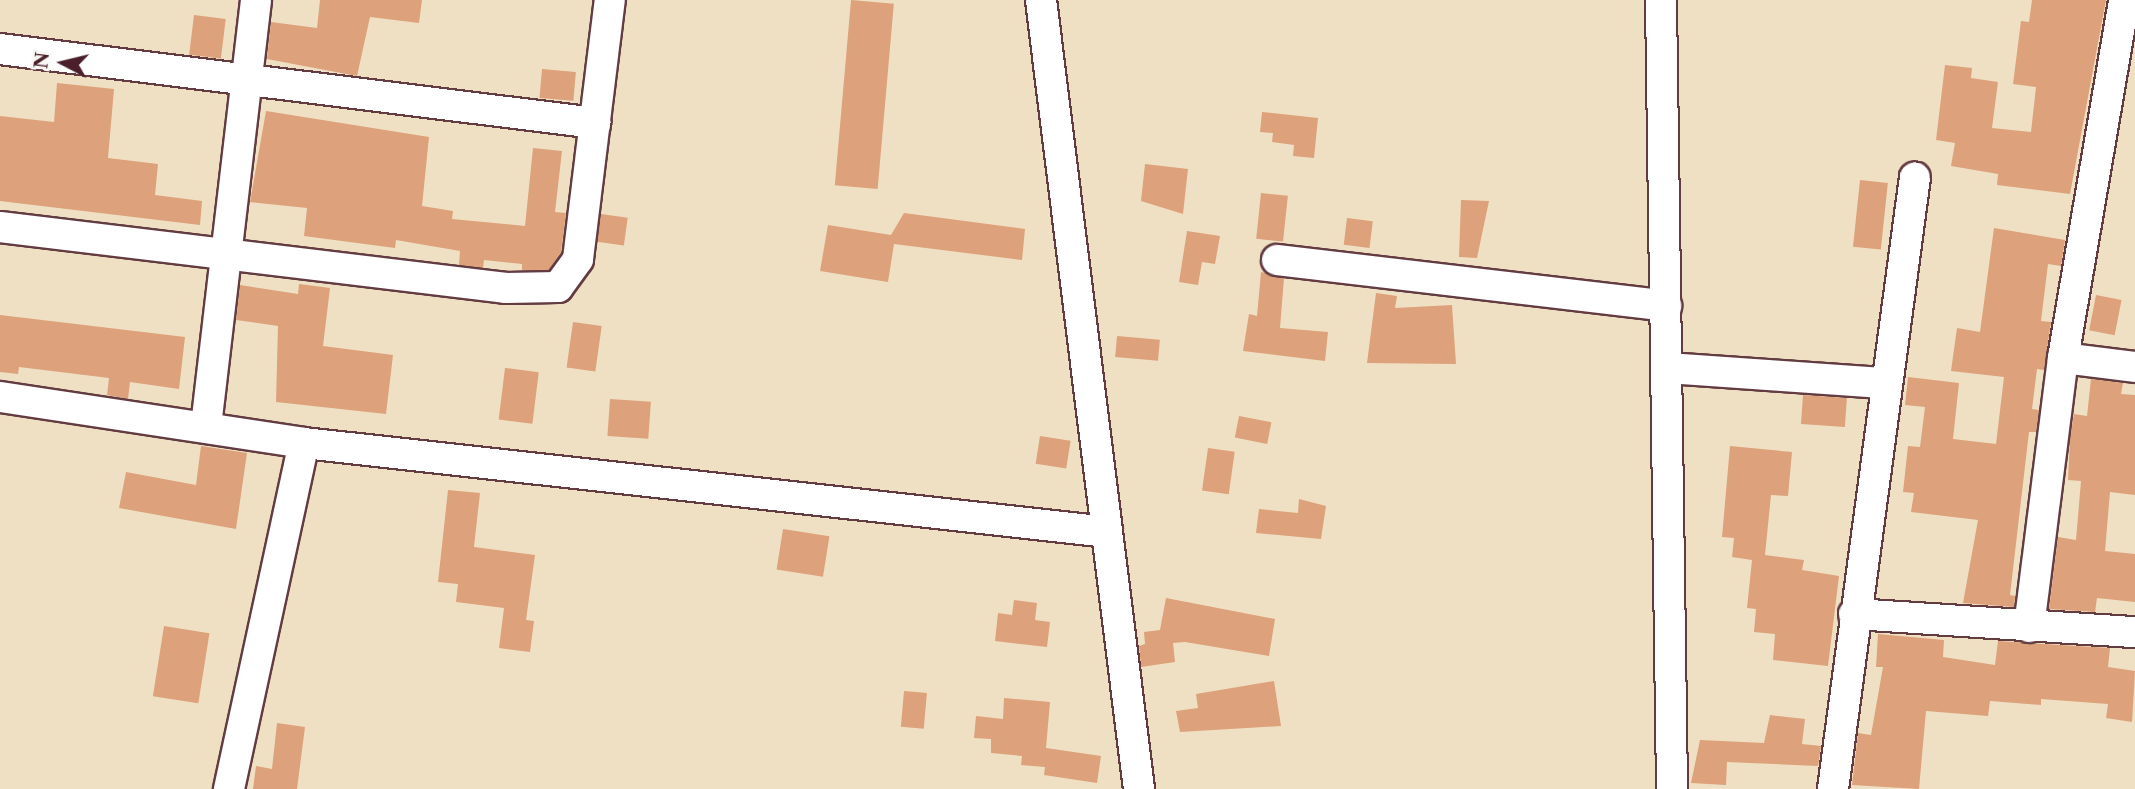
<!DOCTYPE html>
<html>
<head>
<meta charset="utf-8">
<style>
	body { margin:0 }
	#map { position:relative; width:2135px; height:789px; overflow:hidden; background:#efe0c3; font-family:"Libre Caslon Text",serif }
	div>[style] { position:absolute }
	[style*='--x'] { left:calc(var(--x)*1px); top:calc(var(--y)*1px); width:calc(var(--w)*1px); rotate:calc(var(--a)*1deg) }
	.building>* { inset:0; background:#dda17b; transform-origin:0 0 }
	.roads { filter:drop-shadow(2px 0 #633c42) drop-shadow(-2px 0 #633c42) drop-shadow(0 2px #633c42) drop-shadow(0 -2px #633c42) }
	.minor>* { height:30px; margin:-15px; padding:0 15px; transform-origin:15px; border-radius:15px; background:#fff }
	span { translate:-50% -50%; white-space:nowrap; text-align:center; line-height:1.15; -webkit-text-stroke:6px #f6f6f2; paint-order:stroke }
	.north { position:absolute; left:28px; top:28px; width:70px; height:70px; -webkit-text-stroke:5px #f6f6f2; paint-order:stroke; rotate:277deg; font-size:19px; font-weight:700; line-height:28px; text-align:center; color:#4a1f2b }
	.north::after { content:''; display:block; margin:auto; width:24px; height:32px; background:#4a1f2b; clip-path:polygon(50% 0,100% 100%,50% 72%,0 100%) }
</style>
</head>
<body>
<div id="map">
	<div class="building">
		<div style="clip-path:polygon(320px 0,422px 0,419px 23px,370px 17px,357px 76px,267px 59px,271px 22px,317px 28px)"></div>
		<div style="left:851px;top:0;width:43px;height:186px;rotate:5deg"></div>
		<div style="clip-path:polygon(2032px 0,2106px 0,2070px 194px,1997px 185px,1998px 174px,1951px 166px,1955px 143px,1936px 140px,1945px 65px,1972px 68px,1971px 78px,1998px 82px,1992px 128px,2031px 132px,2036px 87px,2013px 84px,2021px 21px,2029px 22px)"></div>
		<div style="left:194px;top:15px;width:32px;height:40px;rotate:7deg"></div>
		<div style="left:542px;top:69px;width:34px;height:29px;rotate:5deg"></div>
		<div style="clip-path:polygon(57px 83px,114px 89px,108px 158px,158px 164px,155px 195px,202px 201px,200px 225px,0 201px,0 116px,54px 122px)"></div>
		<div style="clip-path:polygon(266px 111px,429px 137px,422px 206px,453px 211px,452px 219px,525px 226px,533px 148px,562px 151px,555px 212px,566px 213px,561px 252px,549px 270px,522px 270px,522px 264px,484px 260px,483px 268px,459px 265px,460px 251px,396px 240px,395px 248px,304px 236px,307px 208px,250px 202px)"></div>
		<div style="clip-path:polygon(1262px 112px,1318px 118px,1314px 158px,1293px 156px,1294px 145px,1272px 142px,1273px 133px,1260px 132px)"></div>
		<div style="clip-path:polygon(1145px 164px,1188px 169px,1183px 214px,1141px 201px)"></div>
		<div style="left:1860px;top:180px;width:28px;height:67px;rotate:6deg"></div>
		<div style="left:1261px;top:193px;width:27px;height:46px;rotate:6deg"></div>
		<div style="clip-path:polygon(1461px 200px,1489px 201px,1477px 258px,1459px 257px)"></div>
		<div style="clip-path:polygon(904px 213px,1025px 229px,1022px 260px,894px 244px,888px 282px,820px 271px,828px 225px,891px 235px)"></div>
		<div style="left:601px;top:214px;width:27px;height:28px;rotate:8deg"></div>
		<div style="left:1347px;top:218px;width:26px;height:27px;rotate:7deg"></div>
		<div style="clip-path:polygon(1994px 228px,2065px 240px,2061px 266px,2048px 264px,2041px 321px,2051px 322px,2044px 370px,2037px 369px,2032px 409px,2039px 410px,2036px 432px,2029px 432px,2010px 595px,2015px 596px,2014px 607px,1963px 603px,1978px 520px,1911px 512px,1914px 493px,1903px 492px,1908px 446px,1920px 447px,1925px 407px,1905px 405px,1908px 377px,1959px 383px,1953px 439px,1996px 444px,2004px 377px,1951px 371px,1957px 328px,1980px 332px)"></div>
		<div style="clip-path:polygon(1187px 231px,1220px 236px,1215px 264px,1202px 262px,1198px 285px,1179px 282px)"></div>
		<div style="clip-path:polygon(1261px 272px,1284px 278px,1280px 328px,1328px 332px,1325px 361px,1243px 351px,1249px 314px,1257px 316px)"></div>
		<div style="clip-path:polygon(299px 284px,330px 288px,323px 346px,393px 355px,386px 414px,276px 402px,278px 326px,236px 320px,240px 285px,298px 294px)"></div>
		<div style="clip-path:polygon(1376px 293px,1397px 296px,1395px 308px,1452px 305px,1456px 364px,1367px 363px)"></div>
		<div style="left:2096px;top:295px;width:26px;height:36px;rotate:11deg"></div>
		<div style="clip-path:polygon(0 315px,185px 337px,179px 389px,130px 382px,128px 399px,107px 395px,109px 378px,19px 367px,18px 374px,0 372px)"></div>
		<div style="left:573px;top:322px;width:29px;height:46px;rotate:8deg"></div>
		<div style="left:1117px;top:336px;width:43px;height:21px;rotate:5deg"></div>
		<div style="left:505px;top:368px;width:34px;height:52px;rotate:7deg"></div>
		<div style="clip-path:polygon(2091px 379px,2123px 383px,2121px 394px,2135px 395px,2135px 495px,2110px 492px,2105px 551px,2135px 554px,2135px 602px,2097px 598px,2095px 612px,2049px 609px,2058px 537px,2076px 540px,2081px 481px,2068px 480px,2070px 438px,2074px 414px,2087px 416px)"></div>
		<div style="left:1803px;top:395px;width:44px;height:29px;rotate:4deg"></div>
		<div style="left:610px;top:399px;width:41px;height:37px;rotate:4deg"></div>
		<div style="left:1239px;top:416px;width:33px;height:22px;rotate:11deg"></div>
		<div style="left:1040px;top:436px;width:31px;height:28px;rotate:9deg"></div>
		<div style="clip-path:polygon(201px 446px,247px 453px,236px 529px,119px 508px,126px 472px,196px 485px)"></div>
		<div style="clip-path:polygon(1730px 446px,1792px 452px,1788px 496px,1771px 495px,1765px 555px,1804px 560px,1802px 570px,1839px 576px,1828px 666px,1773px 660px,1775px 634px,1754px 632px,1756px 609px,1747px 608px,1752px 560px,1732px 557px,1734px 538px,1722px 537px)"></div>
		<div style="left:1208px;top:448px;width:27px;height:43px;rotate:8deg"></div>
		<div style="clip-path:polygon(448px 490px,480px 493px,474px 547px,535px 555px,526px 620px,534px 621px,530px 652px,499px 648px,504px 608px,456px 602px,458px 584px,438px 582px)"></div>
		<div style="clip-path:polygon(1299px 499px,1326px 506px,1321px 539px,1256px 533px,1259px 509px,1298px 513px)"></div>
		<div style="left:783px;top:529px;width:47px;height:41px;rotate:9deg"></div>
		<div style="clip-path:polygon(1166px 598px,1275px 619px,1269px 656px,1185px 642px,1173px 643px,1175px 662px,1141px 667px,1139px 646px,1145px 644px,1144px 632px,1160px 630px)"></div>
		<div style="clip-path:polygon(1014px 600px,1037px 603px,1035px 620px,1050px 622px,1047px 647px,995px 641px,998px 613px,1012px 615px)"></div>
		<div style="left:164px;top:626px;width:46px;height:71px;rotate:9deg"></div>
		<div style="clip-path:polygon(1878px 634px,1944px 640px,1943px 657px,1995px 665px,1998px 641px,2110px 648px,2108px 667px,2135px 671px,2132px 722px,2106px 718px,2108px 704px,2041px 699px,2041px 705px,1990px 701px,1988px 716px,1926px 711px,1919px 789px,1852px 785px,1858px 733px,1871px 735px,1883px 667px,1876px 667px)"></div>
		<div style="clip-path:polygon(1274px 681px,1281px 726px,1180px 732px,1176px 711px,1198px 708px,1196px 694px)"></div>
		<div style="left:904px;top:691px;width:23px;height:36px;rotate:5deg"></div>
		<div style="clip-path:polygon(1004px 698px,1050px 702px,1046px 748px,1101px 756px,1097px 783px,1044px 775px,1045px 767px,1021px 765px,1022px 756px,991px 753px,991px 739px,974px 738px,976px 716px,1003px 719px)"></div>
		<div style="clip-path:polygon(1770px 715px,1805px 719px,1802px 744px,1821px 746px,1818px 766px,1727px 762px,1726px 785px,1691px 783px,1700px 740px,1764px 743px)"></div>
		<div style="clip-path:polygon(277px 723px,305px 727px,297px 789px,253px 789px,256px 766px,272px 769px)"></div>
	</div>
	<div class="roads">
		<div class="minor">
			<div style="--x:1041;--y:0;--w:795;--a:82.92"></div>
			<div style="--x:1661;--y:0;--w:789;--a:89.2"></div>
			<div style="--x:0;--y:49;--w:600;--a:7.09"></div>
			<div style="--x:0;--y:227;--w:510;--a:6.87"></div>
			<div style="--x:506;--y:288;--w:52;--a:-1.1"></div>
			<div style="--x:558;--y:287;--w:34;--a:-54"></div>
			<div style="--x:578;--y:259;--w:261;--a:-83"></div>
			<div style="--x:1277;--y:260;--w:392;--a:6.7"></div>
			<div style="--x:2063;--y:358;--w:73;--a:7.1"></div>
			<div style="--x:1668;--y:368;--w:218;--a:4"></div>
			<div style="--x:0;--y:397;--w:307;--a:8.6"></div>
			<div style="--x:304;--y:443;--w:808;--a:6.32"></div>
			<div style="--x:206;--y:426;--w:429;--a:-83.3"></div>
			<div style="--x:1854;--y:614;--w:282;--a:3.7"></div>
			<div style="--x:2029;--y:627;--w:271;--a:-82.8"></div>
			<div style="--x:2063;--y:358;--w:363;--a:-80.3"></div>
			<div style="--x:229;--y:789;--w:354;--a:-77.8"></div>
			<div style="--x:1833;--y:789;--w:617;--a:-82.37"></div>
		</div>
	</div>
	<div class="north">N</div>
</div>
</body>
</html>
